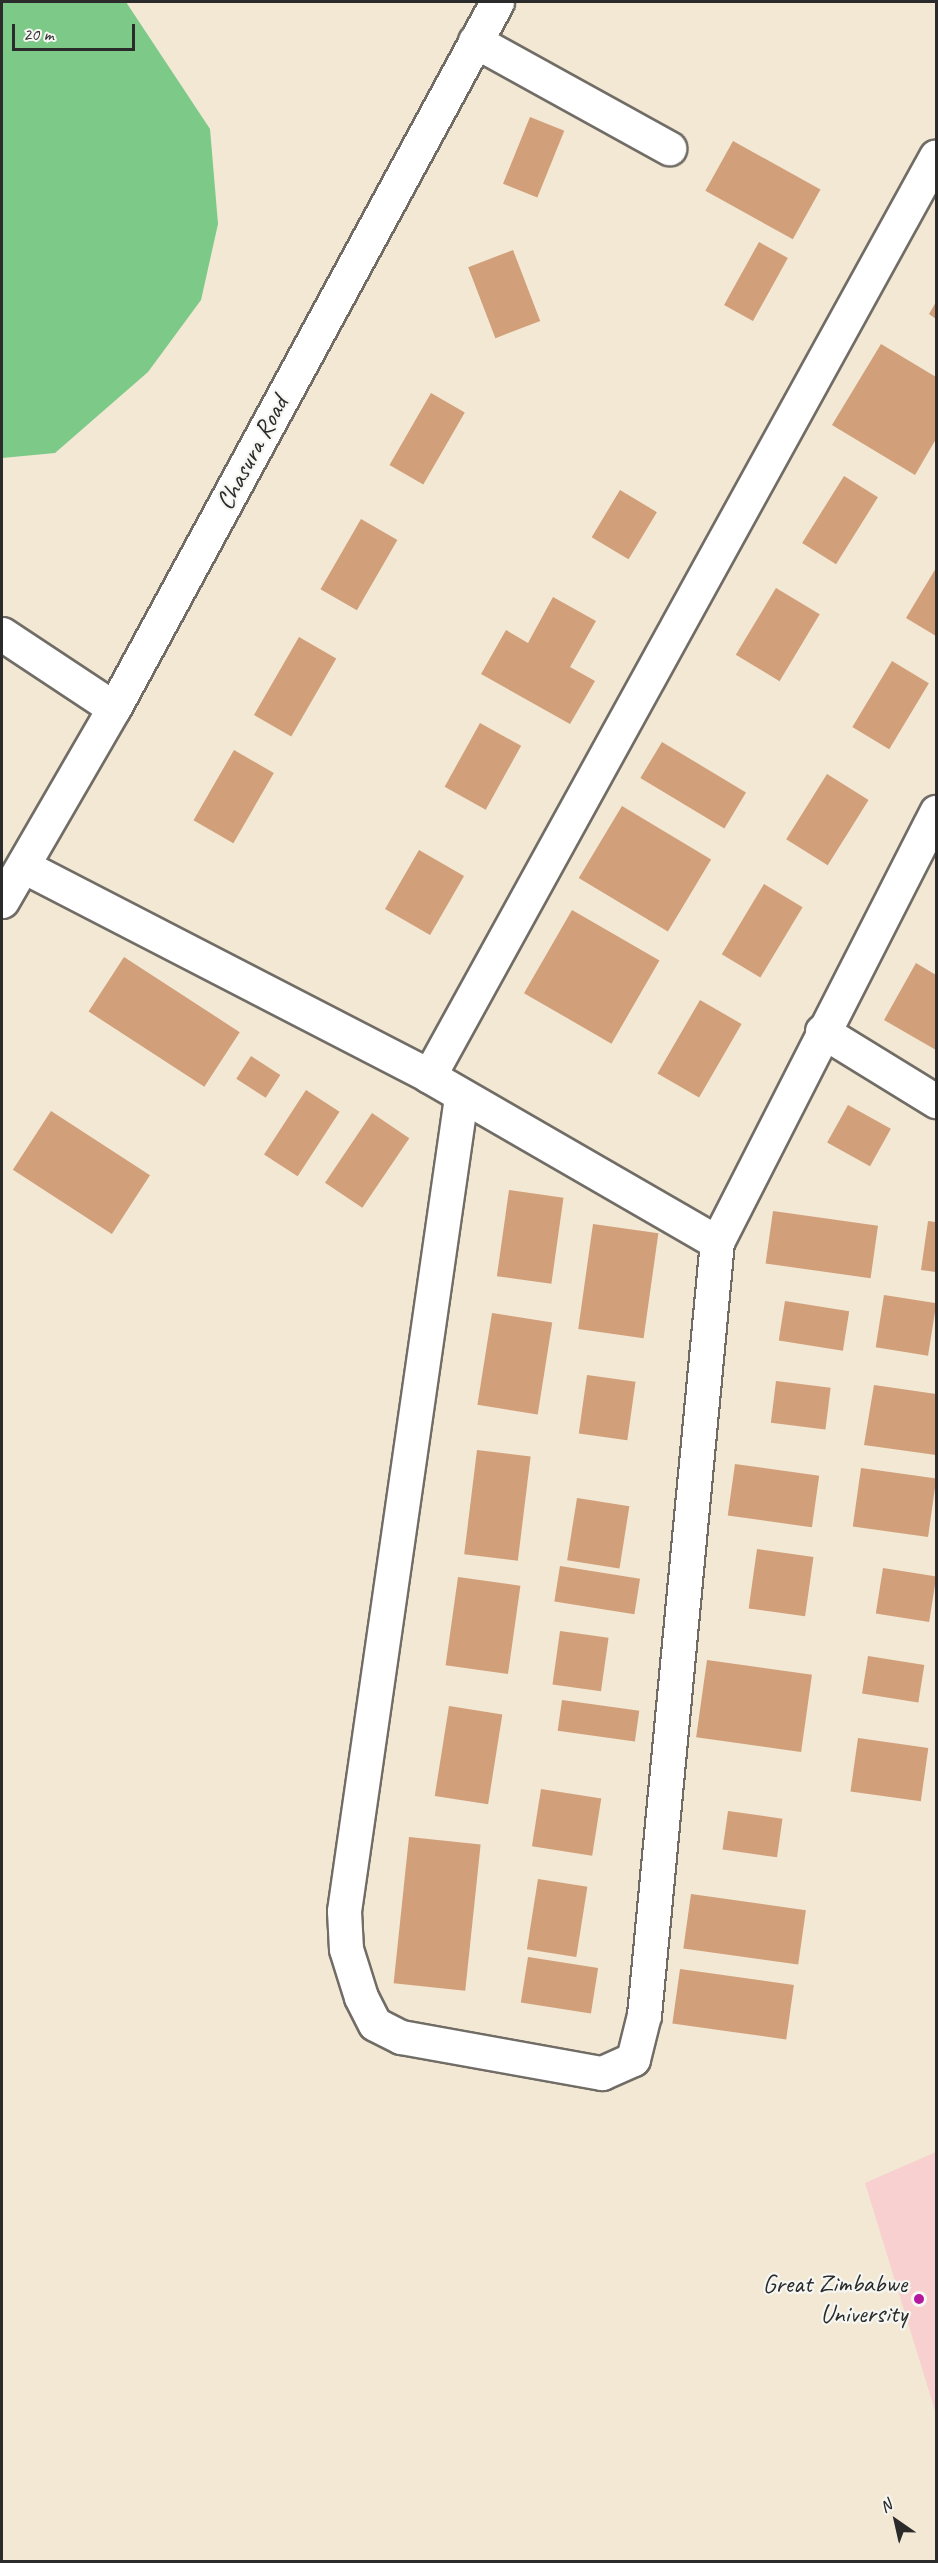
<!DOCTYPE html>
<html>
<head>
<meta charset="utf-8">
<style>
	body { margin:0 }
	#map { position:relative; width:938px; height:2563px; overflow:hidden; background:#f2e8d4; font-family:Caveat,sans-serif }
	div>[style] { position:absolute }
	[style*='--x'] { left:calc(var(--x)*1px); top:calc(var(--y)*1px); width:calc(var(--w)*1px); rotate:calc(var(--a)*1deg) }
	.built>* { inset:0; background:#f7d0cf }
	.green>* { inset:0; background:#7cc988 }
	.building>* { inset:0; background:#d19f79; transform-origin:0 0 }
	.roads { filter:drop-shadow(2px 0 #716d66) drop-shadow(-2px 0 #716d66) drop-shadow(0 2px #716d66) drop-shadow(0 -2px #716d66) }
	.street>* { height:33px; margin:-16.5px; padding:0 16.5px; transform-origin:16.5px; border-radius:16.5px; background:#fff }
	.secondary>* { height:33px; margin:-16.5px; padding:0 16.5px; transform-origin:16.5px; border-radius:16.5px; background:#fff }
	.dots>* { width:16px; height:16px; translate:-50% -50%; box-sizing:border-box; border:3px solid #f6f6f2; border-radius:50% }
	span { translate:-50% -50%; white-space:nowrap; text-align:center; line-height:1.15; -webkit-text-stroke:4.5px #f6f6f2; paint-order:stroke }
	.street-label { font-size:26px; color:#2b2b2b }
	.poi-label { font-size:26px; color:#2b2b2b }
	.right { translate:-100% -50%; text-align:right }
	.frame { position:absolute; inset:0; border:3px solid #2b2b2b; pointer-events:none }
	.north { position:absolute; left:866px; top:2491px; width:60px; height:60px; -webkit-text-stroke:4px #f6f6f2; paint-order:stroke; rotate:326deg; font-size:16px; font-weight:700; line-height:24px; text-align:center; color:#2b2b2b }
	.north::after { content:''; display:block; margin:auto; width:21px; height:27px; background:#2b2b2b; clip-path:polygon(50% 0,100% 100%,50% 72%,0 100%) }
	.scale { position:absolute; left:12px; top:24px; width:123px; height:27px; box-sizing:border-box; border:3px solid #2b2b2b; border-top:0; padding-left:8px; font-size:18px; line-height:21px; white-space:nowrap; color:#2b2b2b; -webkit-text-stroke:4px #f6f6f2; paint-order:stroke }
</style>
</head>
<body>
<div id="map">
	<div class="built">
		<div style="clip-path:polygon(936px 2152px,936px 2414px,865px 2183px)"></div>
	</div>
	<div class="green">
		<div style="clip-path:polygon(2px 2px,126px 2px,210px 129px,218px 224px,201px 300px,148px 372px,55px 453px,2px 458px)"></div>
	</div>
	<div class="building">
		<div style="left:530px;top:117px;width:37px;height:72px;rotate:22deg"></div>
		<div style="left:733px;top:141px;width:100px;height:57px;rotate:29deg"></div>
		<div style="left:759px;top:242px;width:33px;height:72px;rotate:29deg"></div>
		<div style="left:513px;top:250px;width:76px;height:48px;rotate:69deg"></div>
		<div style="clip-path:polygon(936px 302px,936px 319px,929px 314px)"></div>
		<div style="clip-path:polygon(881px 344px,936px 377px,936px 439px,915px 475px,832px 425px)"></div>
		<div style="left:431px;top:393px;width:39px;height:83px;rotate:30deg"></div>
		<div style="left:844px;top:476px;width:40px;height:79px;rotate:32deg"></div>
		<div style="left:620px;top:490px;width:43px;height:55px;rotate:31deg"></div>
		<div style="left:361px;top:519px;width:42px;height:81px;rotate:30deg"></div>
		<div style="clip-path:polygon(936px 568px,936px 636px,906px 618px)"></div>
		<div style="left:776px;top:588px;width:51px;height:78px;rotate:31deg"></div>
		<div style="clip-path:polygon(553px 597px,596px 621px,570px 667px,595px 681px,570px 724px,481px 674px,506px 630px,528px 643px)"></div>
		<div style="left:299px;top:637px;width:43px;height:90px;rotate:30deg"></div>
		<div style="left:892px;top:661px;width:43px;height:77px;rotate:31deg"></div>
		<div style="left:480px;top:723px;width:47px;height:73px;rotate:29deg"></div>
		<div style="left:662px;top:742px;width:98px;height:42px;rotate:31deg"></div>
		<div style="left:234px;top:750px;width:46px;height:81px;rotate:30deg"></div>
		<div style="left:827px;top:774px;width:49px;height:77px;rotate:32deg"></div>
		<div style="left:622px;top:806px;width:104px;height:84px;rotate:31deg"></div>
		<div style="left:419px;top:850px;width:52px;height:68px;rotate:30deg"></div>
		<div style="left:764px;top:884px;width:45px;height:82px;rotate:31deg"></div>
		<div style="left:572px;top:910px;width:101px;height:96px;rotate:30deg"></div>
		<div style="left:124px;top:957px;width:138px;height:65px;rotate:33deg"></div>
		<div style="clip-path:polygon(916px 963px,936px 975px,936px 1050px,884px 1020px)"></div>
		<div style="left:700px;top:1000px;width:48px;height:85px;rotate:30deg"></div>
		<div style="left:251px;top:1056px;width:35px;height:27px;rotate:33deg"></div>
		<div style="left:306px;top:1090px;width:40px;height:77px;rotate:33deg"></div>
		<div style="left:848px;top:1105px;width:49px;height:43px;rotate:29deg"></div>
		<div style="left:51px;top:1111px;width:118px;height:70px;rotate:33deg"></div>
		<div style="left:372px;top:1113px;width:45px;height:84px;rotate:34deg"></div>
		<div style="left:509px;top:1190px;width:55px;height:87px;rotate:8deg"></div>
		<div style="left:773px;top:1211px;width:106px;height:53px;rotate:8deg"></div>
		<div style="clip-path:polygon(928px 1221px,936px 1222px,936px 1272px,921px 1270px)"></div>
		<div style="left:593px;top:1224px;width:66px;height:106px;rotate:8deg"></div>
		<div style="left:884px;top:1295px;width:53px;height:53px;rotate:9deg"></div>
		<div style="left:785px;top:1301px;width:65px;height:40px;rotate:9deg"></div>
		<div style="left:492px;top:1313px;width:61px;height:93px;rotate:9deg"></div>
		<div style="left:587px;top:1375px;width:49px;height:59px;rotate:8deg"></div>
		<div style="left:776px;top:1381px;width:55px;height:42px;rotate:7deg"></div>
		<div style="clip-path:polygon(874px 1385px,936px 1394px,936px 1455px,864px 1445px)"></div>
		<div style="left:477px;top:1450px;width:54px;height:105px;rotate:7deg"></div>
		<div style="left:735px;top:1464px;width:85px;height:52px;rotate:8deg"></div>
		<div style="left:861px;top:1468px;width:76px;height:59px;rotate:8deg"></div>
		<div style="left:577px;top:1498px;width:53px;height:63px;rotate:9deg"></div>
		<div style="left:757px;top:1549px;width:57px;height:60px;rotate:8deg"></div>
		<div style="left:560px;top:1566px;width:81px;height:36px;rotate:9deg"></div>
		<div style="left:883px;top:1568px;width:54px;height:46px;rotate:9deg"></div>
		<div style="left:458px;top:1577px;width:63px;height:89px;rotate:8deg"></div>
		<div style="left:560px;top:1631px;width:49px;height:54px;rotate:8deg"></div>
		<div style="left:868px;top:1656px;width:57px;height:38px;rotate:9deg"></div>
		<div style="left:707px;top:1660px;width:106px;height:78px;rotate:8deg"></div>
		<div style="left:562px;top:1700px;width:78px;height:31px;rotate:8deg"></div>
		<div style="left:449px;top:1706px;width:54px;height:91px;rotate:9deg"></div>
		<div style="left:858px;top:1738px;width:71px;height:54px;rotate:8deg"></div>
		<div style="left:541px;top:1789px;width:61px;height:58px;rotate:9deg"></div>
		<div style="left:728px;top:1811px;width:55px;height:39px;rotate:8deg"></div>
		<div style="left:409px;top:1837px;width:72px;height:147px;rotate:6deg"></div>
		<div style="left:538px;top:1879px;width:50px;height:71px;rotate:9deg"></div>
		<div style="left:691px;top:1894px;width:116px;height:55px;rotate:8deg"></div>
		<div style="left:528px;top:1957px;width:71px;height:46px;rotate:9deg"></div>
		<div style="left:680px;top:1969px;width:115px;height:55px;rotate:8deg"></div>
	</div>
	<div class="roads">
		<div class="street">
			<div style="--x:475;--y:41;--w:222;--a:28.9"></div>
			<div style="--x:23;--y:866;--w:457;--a:27.3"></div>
			<div style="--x:429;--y:1076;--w:332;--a:30"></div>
			<div style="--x:717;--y:1242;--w:483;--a:-63"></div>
			<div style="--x:822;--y:1031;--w:134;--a:31.6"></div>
			<div style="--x:429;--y:1076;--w:1050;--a:-61.14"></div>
			<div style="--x:461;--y:1097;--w:822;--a:98.18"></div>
			<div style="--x:344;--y:1911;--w:38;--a:87"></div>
			<div style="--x:346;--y:1949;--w:50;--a:72.6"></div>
			<div style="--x:361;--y:1997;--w:30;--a:63"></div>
			<div style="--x:375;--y:2024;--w:29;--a:27"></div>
			<div style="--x:401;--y:2037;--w:204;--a:10.2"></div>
			<div style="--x:602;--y:2073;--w:34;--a:-24"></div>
			<div style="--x:633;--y:2059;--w:45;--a:-76"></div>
			<div style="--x:644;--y:2015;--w:776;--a:-84.61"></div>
		</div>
		<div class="secondary">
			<div style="--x:2;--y:634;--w:134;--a:33.5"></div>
			<div style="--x:2;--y:901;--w:223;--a:-59.9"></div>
			<div style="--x:114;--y:708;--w:803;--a:-61.52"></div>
		</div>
	</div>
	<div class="dots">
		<div style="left:919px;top:2299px;background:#b5179e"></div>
	</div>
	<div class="street-label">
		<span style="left:252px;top:453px;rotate:-62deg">Chasura Road</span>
	</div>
	<div class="poi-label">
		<span class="right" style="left:907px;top:2299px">Great Zimbabwe<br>University</span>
	</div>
	<div class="frame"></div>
	<div class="north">N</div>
	<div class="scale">20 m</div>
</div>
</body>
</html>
